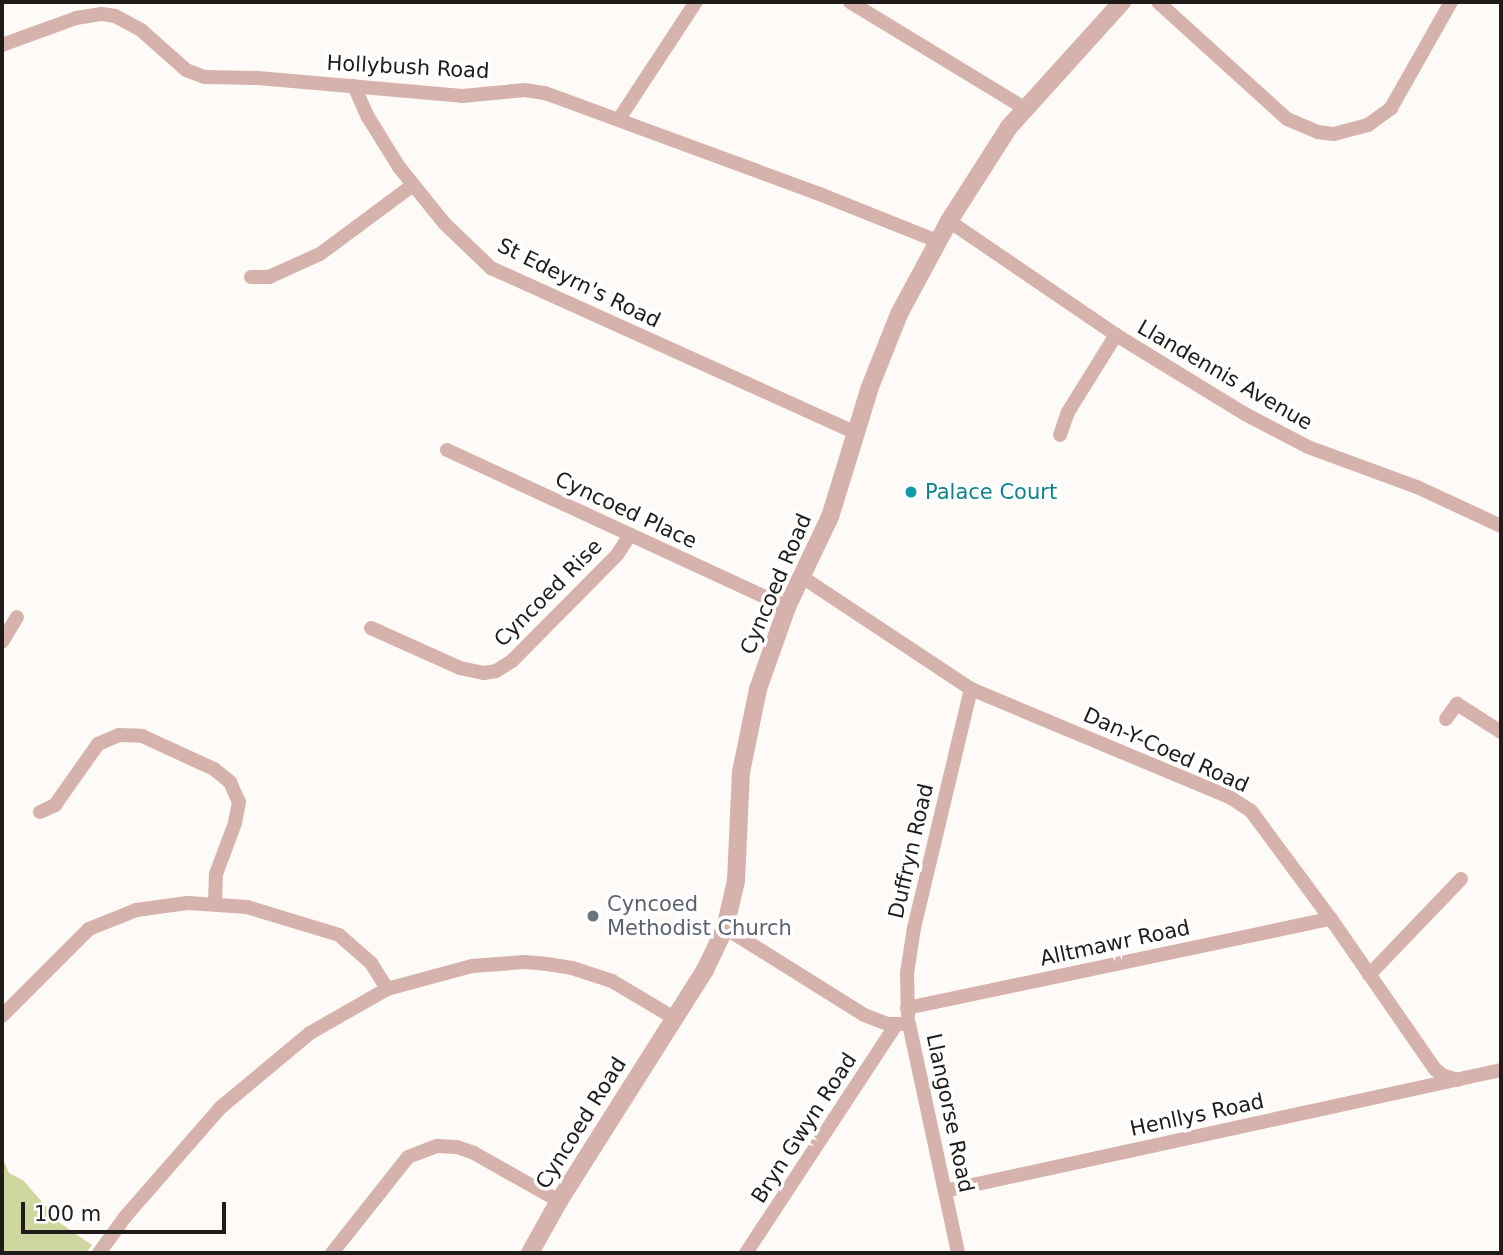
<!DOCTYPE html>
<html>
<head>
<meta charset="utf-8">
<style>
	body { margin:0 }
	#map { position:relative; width:1503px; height:1255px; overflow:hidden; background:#fefaf8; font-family:"DejaVu Sans",sans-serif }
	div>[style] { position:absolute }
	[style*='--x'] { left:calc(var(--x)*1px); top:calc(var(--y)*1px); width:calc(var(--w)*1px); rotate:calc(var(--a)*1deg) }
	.green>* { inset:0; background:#d0d69f }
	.minor>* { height:14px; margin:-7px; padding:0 7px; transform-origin:7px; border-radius:7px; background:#d5b2ab }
	.tertiary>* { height:18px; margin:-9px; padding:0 9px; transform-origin:9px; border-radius:9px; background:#d5b2ab }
	.dots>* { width:19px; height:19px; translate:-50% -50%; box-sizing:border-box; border:4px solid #fff; border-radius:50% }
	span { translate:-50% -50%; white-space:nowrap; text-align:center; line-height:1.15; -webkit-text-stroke:7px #fff; paint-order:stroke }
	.street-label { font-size:21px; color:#1e1b19 }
	.culture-label { font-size:21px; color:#0d838f }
	.left { translate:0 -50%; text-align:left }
	.worship-label { font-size:21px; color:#5b616d }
	.frame { position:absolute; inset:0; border:4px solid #1e1b19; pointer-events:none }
	.scale { position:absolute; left:21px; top:1202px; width:205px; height:32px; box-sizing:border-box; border:4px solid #1e1b19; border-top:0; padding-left:9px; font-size:21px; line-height:24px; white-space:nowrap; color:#1e1b19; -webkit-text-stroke:5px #fff; paint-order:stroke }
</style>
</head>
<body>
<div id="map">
	<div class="green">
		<div style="clip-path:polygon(2px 1157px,9px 1173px,23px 1180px,60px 1223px,92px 1245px,86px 1253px,2px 1253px)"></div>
	</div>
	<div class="minor">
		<div style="--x:850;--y:2;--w:204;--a:31.3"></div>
		<div style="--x:1158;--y:2;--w:174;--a:42.2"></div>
		<div style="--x:1287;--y:119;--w:33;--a:23"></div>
		<div style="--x:1317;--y:132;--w:17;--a:7"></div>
		<div style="--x:1334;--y:134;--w:35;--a:-15"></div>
		<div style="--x:1368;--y:125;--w:29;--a:-36"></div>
		<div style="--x:1391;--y:108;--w:122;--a:-60.5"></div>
		<div style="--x:2;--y:45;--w:79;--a:-20"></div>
		<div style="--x:76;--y:18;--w:26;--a:-9"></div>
		<div style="--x:102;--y:14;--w:13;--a:9"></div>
		<div style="--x:115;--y:16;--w:30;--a:28"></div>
		<div style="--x:141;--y:30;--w:60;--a:41.6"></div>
		<div style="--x:186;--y:70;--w:19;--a:21"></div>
		<div style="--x:204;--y:77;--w:54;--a:1.1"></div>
		<div style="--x:258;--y:78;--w:205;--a:5"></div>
		<div style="--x:462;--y:96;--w:63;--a:-5.4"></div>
		<div style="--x:525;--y:90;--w:20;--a:9"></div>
		<div style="--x:545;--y:93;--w:295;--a:20.2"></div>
		<div style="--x:822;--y:195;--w:124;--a:21.8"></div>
		<div style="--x:354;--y:86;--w:34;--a:66"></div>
		<div style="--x:368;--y:117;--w:59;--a:58.2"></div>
		<div style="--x:399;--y:167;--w:73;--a:51.1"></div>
		<div style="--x:445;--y:224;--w:64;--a:43.7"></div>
		<div style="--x:491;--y:268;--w:401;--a:24.3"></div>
		<div style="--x:619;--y:119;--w:140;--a:-56.7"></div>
		<div style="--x:949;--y:221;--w:202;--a:34.3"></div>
		<div style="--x:1116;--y:335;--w:151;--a:31.5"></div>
		<div style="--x:1245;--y:414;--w:71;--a:27.6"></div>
		<div style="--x:1308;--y:447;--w:116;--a:20.2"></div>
		<div style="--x:1417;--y:487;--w:93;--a:24.9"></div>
		<div style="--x:251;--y:277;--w:18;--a:0"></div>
		<div style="--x:269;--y:277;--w:56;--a:-24.3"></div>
		<div style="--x:320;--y:254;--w:116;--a:-36.6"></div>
		<div style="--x:1060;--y:435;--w:24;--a:-71"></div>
		<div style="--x:1068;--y:412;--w:91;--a:-58.1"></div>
		<div style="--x:447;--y:450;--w:374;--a:24.8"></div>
		<div style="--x:802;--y:577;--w:203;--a:33.5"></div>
		<div style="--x:971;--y:689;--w:282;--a:22.7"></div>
		<div style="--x:1231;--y:798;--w:24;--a:33"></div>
		<div style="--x:1251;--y:811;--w:134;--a:53.5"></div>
		<div style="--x:1331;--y:919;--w:183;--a:55.3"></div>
		<div style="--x:1435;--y:1069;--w:9;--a:41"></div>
		<div style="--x:1442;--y:1075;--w:16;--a:18"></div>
		<div style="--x:371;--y:628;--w:98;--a:24.2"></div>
		<div style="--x:460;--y:668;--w:25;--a:12"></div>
		<div style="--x:484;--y:673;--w:12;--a:-9"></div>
		<div style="--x:496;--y:671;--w:19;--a:-32"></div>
		<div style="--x:512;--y:661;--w:149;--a:-45.3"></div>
		<div style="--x:617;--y:555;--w:24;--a:-57"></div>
		<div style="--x:2;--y:642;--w:29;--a:-59"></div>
		<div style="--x:1446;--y:719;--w:19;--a:-54"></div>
		<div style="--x:1457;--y:704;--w:52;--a:32.5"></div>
		<div style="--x:40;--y:812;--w:17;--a:-25"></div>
		<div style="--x:55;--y:805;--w:75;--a:-54.8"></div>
		<div style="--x:98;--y:744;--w:23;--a:-23"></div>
		<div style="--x:119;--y:735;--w:23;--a:2"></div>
		<div style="--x:142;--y:736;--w:79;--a:24.6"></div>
		<div style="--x:214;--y:769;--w:21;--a:39"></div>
		<div style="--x:230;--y:782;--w:22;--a:66"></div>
		<div style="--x:239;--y:802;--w:21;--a:101"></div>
		<div style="--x:235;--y:823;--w:54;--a:110.4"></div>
		<div style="--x:216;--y:874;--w:28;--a:92"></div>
		<div style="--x:725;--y:928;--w:164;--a:32"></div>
		<div style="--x:864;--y:1015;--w:26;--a:21"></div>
		<div style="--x:888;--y:1024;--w:21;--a:0"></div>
		<div style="--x:909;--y:1024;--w:234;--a:77.9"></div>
		<div style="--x:1369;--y:975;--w:133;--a:-46.2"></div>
		<div style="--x:907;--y:1008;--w:433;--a:-11.9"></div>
		<div style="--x:2;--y:1016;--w:123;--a:-45"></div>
		<div style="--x:89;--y:929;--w:51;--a:-22"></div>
		<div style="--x:136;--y:910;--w:52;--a:-7.7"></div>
		<div style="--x:188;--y:903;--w:59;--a:3.9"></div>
		<div style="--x:247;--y:907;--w:96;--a:16.9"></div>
		<div style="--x:339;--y:935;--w:43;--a:41.2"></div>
		<div style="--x:371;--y:963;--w:31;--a:58"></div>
		<div style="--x:908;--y:1016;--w:43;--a:-91.3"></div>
		<div style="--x:907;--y:973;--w:46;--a:-81.2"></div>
		<div style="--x:914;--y:928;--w:246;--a:-76.6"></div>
		<div style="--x:945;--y:1191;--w:569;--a:-12.28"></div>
		<div style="--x:99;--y:1253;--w:44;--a:-54.2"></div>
		<div style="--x:125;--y:1217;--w:145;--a:-48.9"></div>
		<div style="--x:220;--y:1108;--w:117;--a:-39.8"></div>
		<div style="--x:310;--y:1033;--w:89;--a:-29.7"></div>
		<div style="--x:387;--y:989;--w:88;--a:-15.1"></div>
		<div style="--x:472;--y:966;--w:53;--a:-4.3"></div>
		<div style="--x:525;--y:962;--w:22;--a:5"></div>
		<div style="--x:547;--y:964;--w:25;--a:9"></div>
		<div style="--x:572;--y:968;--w:42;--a:18"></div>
		<div style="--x:612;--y:981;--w:72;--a:30.8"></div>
		<div style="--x:332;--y:1253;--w:122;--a:-51.6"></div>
		<div style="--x:408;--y:1157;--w:31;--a:-21"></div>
		<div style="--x:437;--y:1146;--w:20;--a:3"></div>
		<div style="--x:457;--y:1147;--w:18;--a:19"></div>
		<div style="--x:474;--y:1153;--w:98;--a:29.5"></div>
		<div style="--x:746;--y:1253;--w:273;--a:-56.7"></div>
	</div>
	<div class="tertiary">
		<div style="--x:530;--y:1253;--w:60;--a:-60.9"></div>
		<div style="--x:559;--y:1201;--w:273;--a:-57.7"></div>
		<div style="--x:705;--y:970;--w:47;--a:-64.5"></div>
		<div style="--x:725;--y:928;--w:48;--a:-76.8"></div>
		<div style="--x:736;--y:881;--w:109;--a:-87.4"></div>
		<div style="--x:741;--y:772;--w:85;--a:-78.4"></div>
		<div style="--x:758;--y:689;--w:87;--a:-70.5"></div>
		<div style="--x:787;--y:607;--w:100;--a:-64.5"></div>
		<div style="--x:830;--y:517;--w:136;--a:-72.9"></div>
		<div style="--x:870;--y:387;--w:79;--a:-68.3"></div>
		<div style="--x:899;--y:314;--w:106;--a:-61.7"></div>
		<div style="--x:949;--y:221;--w:112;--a:-57.4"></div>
		<div style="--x:1009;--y:127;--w:169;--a:-47.9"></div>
	</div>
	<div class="dots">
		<div style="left:911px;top:492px;background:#0f9aa8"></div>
		<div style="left:593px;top:916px;background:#6b7280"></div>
	</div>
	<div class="street-label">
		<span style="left:408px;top:67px;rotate:3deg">Hollybush Road</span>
		<span style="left:579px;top:283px;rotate:26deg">St Edeyrn's Road</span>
		<span style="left:1225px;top:375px;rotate:30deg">Llandennis Avenue</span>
		<span style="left:626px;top:510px;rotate:25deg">Cyncoed Place</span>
		<span style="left:776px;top:584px;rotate:-67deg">Cyncoed Road</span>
		<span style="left:548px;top:593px;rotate:-45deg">Cyncoed Rise</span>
		<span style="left:1166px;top:750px;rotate:24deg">Dan-Y-Coed Road</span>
		<span style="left:911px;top:851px;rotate:-77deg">Duffryn Road</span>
		<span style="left:1115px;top:943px;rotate:-12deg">Alltmawr Road</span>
		<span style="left:950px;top:1113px;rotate:78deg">Llangorse Road</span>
		<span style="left:1197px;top:1115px;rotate:-12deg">Henllys Road</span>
		<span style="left:581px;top:1123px;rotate:-58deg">Cyncoed Road</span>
		<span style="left:804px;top:1128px;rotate:-57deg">Bryn Gwyn Road</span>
	</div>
	<div class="culture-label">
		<span class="left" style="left:925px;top:492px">Palace Court</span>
	</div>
	<div class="worship-label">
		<span class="left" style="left:607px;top:916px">Cyncoed<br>Methodist Church</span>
	</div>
	<div class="frame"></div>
	<div class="scale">100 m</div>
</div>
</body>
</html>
